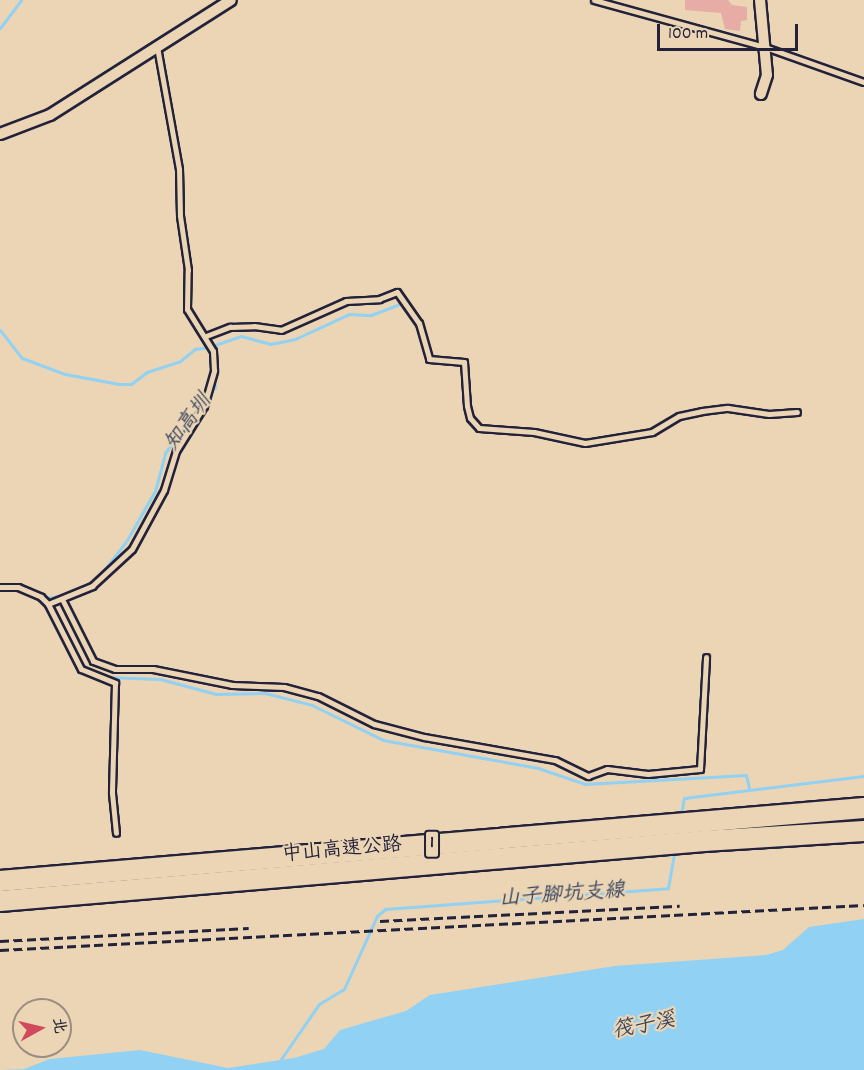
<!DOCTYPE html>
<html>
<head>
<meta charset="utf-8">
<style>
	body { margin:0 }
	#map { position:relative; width:864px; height:1070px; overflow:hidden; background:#ebd5b4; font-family:Dekko,"LXGW WenKai TC",sans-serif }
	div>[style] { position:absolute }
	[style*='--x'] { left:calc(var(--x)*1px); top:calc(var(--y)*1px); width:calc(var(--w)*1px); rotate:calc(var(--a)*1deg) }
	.water>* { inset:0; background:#91d1f3 }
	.stream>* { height:3px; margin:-1.5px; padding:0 1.5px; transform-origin:1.5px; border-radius:1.5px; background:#91d1f3 }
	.building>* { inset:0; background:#e7aca6 }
	.roads { filter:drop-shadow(2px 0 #22223b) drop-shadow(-2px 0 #22223b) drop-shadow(0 2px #22223b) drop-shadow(0 -2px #22223b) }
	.lane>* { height:5px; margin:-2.5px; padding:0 2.5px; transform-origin:2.5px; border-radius:2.5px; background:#ebd5b4 }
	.street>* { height:10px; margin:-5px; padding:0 5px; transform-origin:5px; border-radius:5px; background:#ebd5b4 }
	.highway>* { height:20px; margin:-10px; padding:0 10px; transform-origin:10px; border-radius:10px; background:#ebd5b4 }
	.rail>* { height:3px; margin-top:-1.5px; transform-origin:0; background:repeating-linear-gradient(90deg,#22223b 0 9px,transparent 0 13.5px) }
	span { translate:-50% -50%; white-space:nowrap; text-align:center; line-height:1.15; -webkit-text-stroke:4.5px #ebd5b4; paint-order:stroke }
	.shield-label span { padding:2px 4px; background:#ebd5b4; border:2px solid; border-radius:4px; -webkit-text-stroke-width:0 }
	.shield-label { font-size:18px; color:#22223b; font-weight:700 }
	.street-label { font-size:20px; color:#22223b }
	.water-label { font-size:21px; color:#384560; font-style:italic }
	.north { position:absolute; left:12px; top:998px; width:60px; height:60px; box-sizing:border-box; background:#ebd5b4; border:2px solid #9b8d84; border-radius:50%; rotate:82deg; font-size:16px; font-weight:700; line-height:24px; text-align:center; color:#22223b }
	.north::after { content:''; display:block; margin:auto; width:21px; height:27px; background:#d1495b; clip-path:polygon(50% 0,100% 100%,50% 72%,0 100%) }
	.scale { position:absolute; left:657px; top:24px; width:141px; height:27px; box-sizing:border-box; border:3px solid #22223b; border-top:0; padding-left:8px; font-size:18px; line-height:21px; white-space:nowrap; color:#22223b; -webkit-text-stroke:4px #ebd5b4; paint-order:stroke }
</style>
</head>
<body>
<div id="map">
	<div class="water">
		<div style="clip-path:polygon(864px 919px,864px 1070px,0 1070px,24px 1069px,50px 1059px,140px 1050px,228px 1068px,294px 1058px,324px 1049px,340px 1030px,406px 1011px,430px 995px,615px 966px,766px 955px,783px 950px,809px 927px)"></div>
	</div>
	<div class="stream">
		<div style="--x:0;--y:28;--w:35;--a:-53"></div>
		<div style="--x:0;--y:330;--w:36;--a:52"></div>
		<div style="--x:22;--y:358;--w:46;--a:20.4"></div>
		<div style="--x:65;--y:374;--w:55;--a:10.5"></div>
		<div style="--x:119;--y:384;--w:12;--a:0"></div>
		<div style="--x:131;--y:384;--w:20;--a:-37"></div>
		<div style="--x:147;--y:372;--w:35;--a:-18"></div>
		<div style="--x:180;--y:361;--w:19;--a:-39"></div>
		<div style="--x:195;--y:349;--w:14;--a:-8"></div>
		<div style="--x:211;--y:366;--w:19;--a:-96"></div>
		<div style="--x:209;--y:347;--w:34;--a:-19"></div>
		<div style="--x:241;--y:336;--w:30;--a:15"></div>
		<div style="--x:270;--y:344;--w:25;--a:-11"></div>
		<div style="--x:295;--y:339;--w:60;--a:-24.8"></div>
		<div style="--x:349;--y:314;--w:22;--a:3"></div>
		<div style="--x:371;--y:315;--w:33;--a:-21"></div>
		<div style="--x:209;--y:394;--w:9;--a:-49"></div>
		<div style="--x:215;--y:387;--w:9;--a:-103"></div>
		<div style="--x:18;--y:586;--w:20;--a:20"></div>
		<div style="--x:81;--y:588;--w:21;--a:-31"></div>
		<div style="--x:99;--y:577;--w:46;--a:-52.9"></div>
		<div style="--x:127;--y:540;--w:56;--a:-60.3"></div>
		<div style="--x:155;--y:491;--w:39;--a:-75"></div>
		<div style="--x:165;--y:453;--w:67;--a:-53.5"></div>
		<div style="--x:45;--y:598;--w:17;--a:-7"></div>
		<div style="--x:80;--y:663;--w:14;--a:34"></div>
		<div style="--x:103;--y:677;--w:57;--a:2"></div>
		<div style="--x:160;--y:679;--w:58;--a:15"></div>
		<div style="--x:216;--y:694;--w:49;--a:-1.2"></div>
		<div style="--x:265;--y:693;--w:49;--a:14.3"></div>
		<div style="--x:312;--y:705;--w:79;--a:26.2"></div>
		<div style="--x:383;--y:740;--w:158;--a:10.2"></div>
		<div style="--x:538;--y:768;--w:50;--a:18.8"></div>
		<div style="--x:585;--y:784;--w:161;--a:-3.2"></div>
		<div style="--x:746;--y:775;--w:13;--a:77"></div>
		<div style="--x:681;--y:816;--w:18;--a:-81"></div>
		<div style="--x:684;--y:798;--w:181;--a:-7"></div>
		<div style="--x:279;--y:1062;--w:70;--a:-55.4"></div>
		<div style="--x:319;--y:1004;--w:29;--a:-31"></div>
		<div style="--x:344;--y:989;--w:80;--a:-65.7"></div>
		<div style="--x:377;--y:916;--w:11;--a:-41"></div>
		<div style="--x:385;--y:909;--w:284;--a:-4.2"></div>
		<div style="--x:668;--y:888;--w:40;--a:-80"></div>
	</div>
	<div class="building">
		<div style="clip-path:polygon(685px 0,728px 0,732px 5px,747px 7px,747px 20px,741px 21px,740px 31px,725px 29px,721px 13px,685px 10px)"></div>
	</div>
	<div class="roads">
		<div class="lane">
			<div style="--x:594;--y:0;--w:177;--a:15.4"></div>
			<div style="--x:765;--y:47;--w:105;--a:19.5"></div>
			<div style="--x:206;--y:336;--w:26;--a:-21"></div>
			<div style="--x:230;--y:327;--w:24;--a:-2"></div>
			<div style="--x:254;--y:326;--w:27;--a:8"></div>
			<div style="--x:281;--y:330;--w:71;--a:-24"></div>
			<div style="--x:346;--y:301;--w:33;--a:-3"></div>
			<div style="--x:379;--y:299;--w:19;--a:-21"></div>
			<div style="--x:397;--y:292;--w:38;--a:55"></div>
			<div style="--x:419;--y:323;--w:37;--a:74"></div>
			<div style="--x:429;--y:359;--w:35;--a:5"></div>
			<div style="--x:464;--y:362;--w:44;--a:86.1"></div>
			<div style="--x:467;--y:406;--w:12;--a:76"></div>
			<div style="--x:470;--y:418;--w:13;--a:48"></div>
			<div style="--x:479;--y:428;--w:55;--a:4.2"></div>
			<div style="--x:534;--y:432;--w:52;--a:12.2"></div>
			<div style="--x:585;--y:443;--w:68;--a:-9.3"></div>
			<div style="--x:652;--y:432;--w:31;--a:-31"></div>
			<div style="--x:679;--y:416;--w:24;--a:-12"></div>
			<div style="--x:702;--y:411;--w:26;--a:-7"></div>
			<div style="--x:728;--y:408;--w:41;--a:8.3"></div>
			<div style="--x:769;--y:414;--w:28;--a:-4"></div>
			<div style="--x:0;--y:587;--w:18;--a:0"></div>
			<div style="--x:18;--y:587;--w:25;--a:23"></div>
			<div style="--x:41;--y:597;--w:10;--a:45"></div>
			<div style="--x:48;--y:604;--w:73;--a:63.1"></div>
			<div style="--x:81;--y:669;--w:37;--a:22"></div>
			<div style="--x:115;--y:683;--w:110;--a:91.6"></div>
			<div style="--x:112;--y:793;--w:40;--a:84.3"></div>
			<div style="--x:62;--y:599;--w:69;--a:63.4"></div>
			<div style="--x:93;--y:661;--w:23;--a:20"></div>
			<div style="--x:115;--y:669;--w:38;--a:0"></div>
			<div style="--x:153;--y:669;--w:81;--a:11.4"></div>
			<div style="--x:232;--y:685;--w:52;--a:2.2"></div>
			<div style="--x:284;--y:687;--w:35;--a:15"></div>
			<div style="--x:318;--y:696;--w:63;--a:26.6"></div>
			<div style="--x:374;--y:724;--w:52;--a:14.6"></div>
			<div style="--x:424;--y:737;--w:133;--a:10"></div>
			<div style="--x:555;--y:760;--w:37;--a:26"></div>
			<div style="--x:588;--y:776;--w:20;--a:-20"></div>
			<div style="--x:607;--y:769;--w:41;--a:7"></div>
			<div style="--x:648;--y:774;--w:52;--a:-5.5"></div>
			<div style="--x:700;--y:769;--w:112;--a:-86.9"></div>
			<div style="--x:48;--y:604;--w:48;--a:-22.2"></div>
			<div style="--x:92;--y:586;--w:54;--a:-42.8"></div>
			<div style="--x:132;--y:549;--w:67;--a:-61.5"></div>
			<div style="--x:164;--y:490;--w:41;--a:-72.9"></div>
			<div style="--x:176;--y:451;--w:53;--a:-58.1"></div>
			<div style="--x:204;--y:406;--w:37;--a:-74"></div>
			<div style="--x:214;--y:370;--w:19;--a:-93"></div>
			<div style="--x:213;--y:351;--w:49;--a:-121.8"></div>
			<div style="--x:187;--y:309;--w:39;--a:-89"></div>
			<div style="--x:188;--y:270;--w:55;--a:-98.4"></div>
			<div style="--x:180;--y:216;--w:47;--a:-91.2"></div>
			<div style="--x:179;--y:169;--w:124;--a:-100.2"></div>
		</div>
		<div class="street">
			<div style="--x:760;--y:0;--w:75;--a:84.7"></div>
			<div style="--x:767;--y:75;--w:20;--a:108"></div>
			<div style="--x:0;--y:134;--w:53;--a:-20.8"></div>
			<div style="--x:50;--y:115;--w:214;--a:-32.4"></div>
		</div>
		<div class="highway">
			<div style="--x:0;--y:881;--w:867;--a:-4.83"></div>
			<div style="--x:0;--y:901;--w:707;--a:-4.87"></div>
			<div style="--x:704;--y:841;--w:160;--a:-3.6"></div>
		</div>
	</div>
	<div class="rail">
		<div style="--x:380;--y:921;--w:300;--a:-2.9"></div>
		<div style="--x:0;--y:941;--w:249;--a:-3"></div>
		<div style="--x:0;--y:950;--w:865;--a:-2.98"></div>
	</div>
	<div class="shield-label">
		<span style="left:432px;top:844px">1</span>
	</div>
	<div class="street-label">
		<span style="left:342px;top:851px;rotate:-5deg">中山高速公路</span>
	</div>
	<div class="water-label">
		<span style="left:189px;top:423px;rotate:-54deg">知高圳</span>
		<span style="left:562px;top:896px;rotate:-4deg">山子腳坑支線</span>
		<span style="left:644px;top:1027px;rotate:-11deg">筏子溪</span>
	</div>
	<div class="north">北</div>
	<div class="scale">100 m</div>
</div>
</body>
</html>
